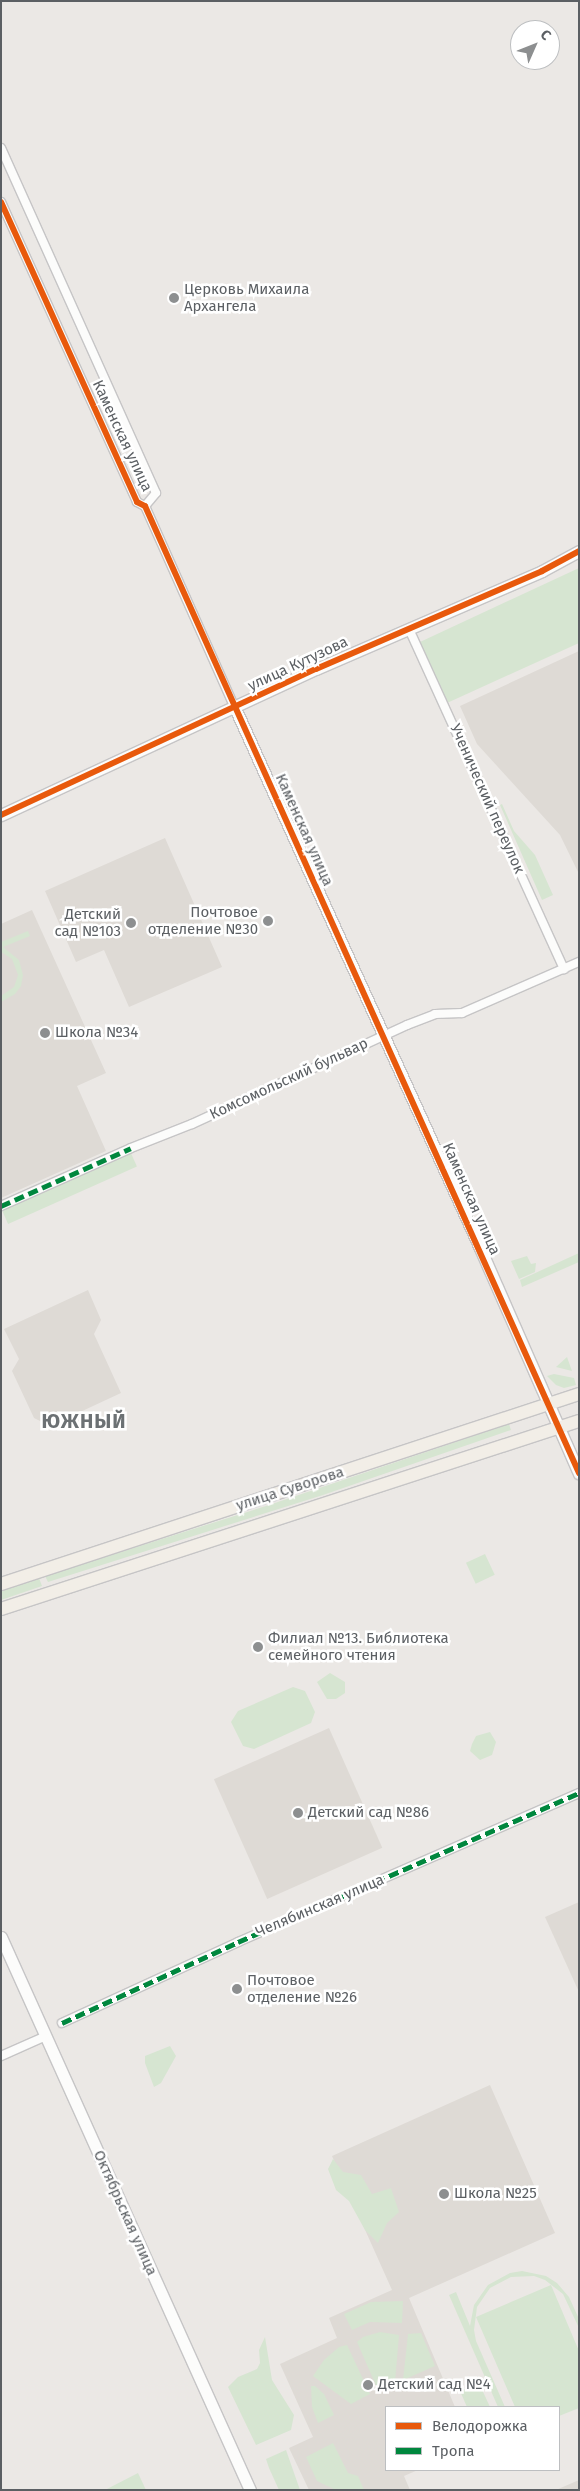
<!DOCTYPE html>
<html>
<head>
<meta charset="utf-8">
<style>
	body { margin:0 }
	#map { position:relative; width:580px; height:2491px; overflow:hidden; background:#ebe8e5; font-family:"Fira Sans",sans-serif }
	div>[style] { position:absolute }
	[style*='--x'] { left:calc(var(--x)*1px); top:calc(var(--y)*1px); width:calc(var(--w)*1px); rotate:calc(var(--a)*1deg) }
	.education>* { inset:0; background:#dedad5; transform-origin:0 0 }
	.green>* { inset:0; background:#d6e5d1; transform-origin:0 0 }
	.roads { filter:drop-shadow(1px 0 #c6c5c6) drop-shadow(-1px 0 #c6c5c6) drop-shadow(0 1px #c6c5c6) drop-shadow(0 -1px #c6c5c6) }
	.street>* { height:8px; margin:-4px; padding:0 4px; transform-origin:4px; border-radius:4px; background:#fcfcfb }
	.secondary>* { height:11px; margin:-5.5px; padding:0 5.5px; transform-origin:5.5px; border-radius:5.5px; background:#fcfcfb }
	.primary>* { height:12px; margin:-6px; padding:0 6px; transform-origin:6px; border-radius:6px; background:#f2eee7 }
	.quiet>* { height:5px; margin-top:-2.5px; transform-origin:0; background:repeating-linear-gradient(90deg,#00873e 0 10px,transparent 0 15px) }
	.cycleway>* { height:6px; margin:-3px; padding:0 3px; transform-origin:3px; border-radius:3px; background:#e8590c }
	.dots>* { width:14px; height:14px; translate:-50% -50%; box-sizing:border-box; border:2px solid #fff; border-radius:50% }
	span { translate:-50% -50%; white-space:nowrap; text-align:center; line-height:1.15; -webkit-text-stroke:5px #fff; paint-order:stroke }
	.poi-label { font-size:15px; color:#5b5f63 }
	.left { translate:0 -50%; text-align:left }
	.right { translate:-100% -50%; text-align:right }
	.street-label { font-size:15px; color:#5b5f63 }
	.district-label { font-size:20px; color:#6c7174; font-weight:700; letter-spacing:1px }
	.frame { position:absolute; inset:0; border:2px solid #5b5f63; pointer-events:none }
	.legend { position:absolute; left:385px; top:2406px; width:175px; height:65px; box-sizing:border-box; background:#fff; border:1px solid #bdbfc1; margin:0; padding:6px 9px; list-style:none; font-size:15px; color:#5b5f63 }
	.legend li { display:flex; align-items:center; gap:10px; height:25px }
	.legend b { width:25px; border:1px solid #bdbfc1 }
	.north { position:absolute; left:510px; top:20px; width:50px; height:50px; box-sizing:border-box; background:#fff; border:1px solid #bdbfc1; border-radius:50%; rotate:46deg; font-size:14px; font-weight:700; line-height:20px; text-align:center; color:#5b5f63 }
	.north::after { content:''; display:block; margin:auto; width:18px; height:22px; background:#8d8f90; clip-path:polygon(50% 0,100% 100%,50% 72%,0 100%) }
</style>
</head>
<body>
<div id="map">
	<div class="education">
		<div style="clip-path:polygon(579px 651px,579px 874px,560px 835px,477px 744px,460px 706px)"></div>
		<div style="clip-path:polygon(165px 838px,222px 967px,129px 1007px,104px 950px,76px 962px,45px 891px)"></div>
		<div style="clip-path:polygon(32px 910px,106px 1073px,77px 1086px,106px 1151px,1px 1198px,1px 924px)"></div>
		<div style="clip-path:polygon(88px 1290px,101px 1320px,94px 1334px,121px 1393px,50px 1426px,34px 1418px,12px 1371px,19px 1359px,4px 1329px)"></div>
		<div style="left:329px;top:1728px;width:131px;height:126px;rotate:66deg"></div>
		<div style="clip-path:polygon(579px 1902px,579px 1992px,545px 1917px)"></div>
		<div style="clip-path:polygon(490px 2085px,555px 2233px,409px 2298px,455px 2407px,386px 2407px,386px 2470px,418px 2470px,404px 2476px,410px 2490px,309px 2490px,289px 2448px,313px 2437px,280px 2364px,337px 2338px,329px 2318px,392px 2290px,332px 2156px)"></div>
		<div style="clip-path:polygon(579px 2480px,579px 2490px,556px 2490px)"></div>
	</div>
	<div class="green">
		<div style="clip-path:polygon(579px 568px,579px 643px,447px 703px,420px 642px)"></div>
		<div style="clip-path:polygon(502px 804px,514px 831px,535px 855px,553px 895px,542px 900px,500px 805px)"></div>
		<div style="clip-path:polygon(28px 931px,30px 936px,3px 947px,19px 960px,23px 975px,21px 986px,15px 994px,1px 1002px,1px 996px,14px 987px,18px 975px,12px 959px,1px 952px,1px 942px)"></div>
		<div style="left:130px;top:1151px;width:17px;height:141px;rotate:66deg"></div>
		<div style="clip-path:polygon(579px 1253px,579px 1262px,522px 1287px,520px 1280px)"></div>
		<div style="clip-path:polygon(527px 1256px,531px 1264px,536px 1263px,535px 1272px,519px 1279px,511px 1261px)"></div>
		<div style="clip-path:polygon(567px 1357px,572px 1371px,556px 1367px)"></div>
		<div style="clip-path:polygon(554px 1374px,574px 1378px,576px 1385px,564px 1388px,556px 1385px,547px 1376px)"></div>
		<div style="clip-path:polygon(509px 1424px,511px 1430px,323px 1495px,48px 1582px,45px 1576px,266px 1506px)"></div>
		<div style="left:485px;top:1554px;width:23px;height:21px;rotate:65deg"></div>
		<div style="clip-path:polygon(39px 1578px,42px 1586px,1px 1600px,1px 1590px)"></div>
		<div style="clip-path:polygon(330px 1673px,345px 1682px,345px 1693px,336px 1699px,327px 1699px,317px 1682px)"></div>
		<div style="clip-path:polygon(293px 1687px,305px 1691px,315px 1712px,311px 1723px,254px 1749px,243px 1746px,231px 1722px,238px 1711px)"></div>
		<div style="clip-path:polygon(490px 1732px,496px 1742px,492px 1755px,480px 1760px,470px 1751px,472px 1744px,476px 1736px)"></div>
		<div style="clip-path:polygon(170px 2046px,176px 2056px,161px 2083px,154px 2087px,145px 2063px,145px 2056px)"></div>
		<div style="clip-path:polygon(333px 2159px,343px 2172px,361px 2175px,372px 2194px,391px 2188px,399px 2212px,387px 2223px,378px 2243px,365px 2230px,349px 2201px,336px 2190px,328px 2169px)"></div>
		<div style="clip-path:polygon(522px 2271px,546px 2276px,557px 2283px,569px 2297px,579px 2319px,579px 2328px,563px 2294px,545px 2280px,534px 2276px,511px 2277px,490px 2288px,477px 2307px,474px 2330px,476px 2341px,505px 2407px,498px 2407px,449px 2295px,456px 2292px,470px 2326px,474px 2305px,488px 2285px,510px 2273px)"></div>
		<div style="clip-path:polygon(551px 2285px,579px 2351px,579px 2408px,559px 2416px,559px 2407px,515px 2407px,476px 2317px)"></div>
		<div style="clip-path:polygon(403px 2301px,402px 2323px,370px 2322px,352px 2330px,344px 2314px,371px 2302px)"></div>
		<div style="clip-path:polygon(380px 2332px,399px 2335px,395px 2382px,378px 2390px,357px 2342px,363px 2337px)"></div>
		<div style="clip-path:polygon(421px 2333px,435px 2366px,403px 2380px,408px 2334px)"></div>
		<div style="clip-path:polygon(265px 2337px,272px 2380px,294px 2415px,291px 2430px,256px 2445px,228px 2387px,238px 2377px,257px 2369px,260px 2363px,259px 2350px)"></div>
		<div style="clip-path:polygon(347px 2345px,370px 2394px,351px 2404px,313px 2376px,324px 2360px,339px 2347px)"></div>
		<div style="clip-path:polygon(479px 2383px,490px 2407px,467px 2407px,460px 2391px)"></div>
		<div style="clip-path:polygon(311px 2386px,315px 2386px,324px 2394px,334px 2415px,318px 2423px,312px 2407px)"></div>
		<div style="clip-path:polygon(333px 2443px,348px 2473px,358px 2476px,364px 2490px,336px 2490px,317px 2481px,306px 2457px)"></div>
		<div style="clip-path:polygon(286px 2450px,300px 2490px,279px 2490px,269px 2468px,266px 2459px)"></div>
		<div style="clip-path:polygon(138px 2473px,146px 2490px,105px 2490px)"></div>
	</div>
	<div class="roads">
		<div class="street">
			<div style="--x:1;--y:148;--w:378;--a:65.8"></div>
			<div style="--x:156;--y:493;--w:17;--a:130"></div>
			<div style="--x:1;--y:202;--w:329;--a:65.6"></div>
			<div style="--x:137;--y:502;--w:9;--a:27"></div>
			<div style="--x:145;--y:506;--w:221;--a:66"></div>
			<div style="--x:409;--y:629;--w:374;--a:65.5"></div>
			<div style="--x:1;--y:1206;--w:142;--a:-24"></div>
			<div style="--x:131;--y:1148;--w:66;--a:-21.5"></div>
			<div style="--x:192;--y:1124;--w:237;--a:-24.7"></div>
			<div style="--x:407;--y:1025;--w:30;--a:-21"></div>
			<div style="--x:435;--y:1014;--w:27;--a:-2"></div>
			<div style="--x:462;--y:1013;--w:128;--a:-23.6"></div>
			<div style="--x:62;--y:2023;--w:194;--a:-24.7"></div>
			<div style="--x:238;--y:1942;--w:372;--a:-23.6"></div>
			<div style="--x:1;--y:2056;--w:49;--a:-24"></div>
		</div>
		<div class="secondary">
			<div style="--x:235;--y:708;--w:593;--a:65.6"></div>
			<div style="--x:480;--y:1248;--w:246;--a:66.3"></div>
			<div style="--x:1;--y:815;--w:347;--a:-24.9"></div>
			<div style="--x:316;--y:669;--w:246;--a:-23.4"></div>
			<div style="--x:542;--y:571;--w:42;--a:-28.4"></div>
			<div style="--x:1;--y:1937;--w:606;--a:65.76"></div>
		</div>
		<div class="primary">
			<div style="--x:1;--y:1584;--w:608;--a:-18.2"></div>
			<div style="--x:1;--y:1609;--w:608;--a:-18.02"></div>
		</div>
	</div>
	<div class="quiet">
		<div style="--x:1;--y:1206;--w:142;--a:-24"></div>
		<div style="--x:62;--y:2023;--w:194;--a:-24.7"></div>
		<div style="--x:238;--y:1942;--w:372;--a:-23.6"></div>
	</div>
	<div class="cycleway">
		<div style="--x:1;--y:202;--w:329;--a:65.6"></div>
		<div style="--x:137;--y:502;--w:9;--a:27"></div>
		<div style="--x:145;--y:506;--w:1060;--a:65.83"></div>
		<div style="--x:1;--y:815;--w:347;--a:-24.9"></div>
		<div style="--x:316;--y:669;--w:246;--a:-23.4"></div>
		<div style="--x:542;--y:571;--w:42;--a:-28.4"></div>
	</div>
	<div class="dots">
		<div style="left:174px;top:298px;background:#8d8f90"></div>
		<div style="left:268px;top:921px;background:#8d8f90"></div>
		<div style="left:131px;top:923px;background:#8d8f90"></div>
		<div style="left:45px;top:1033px;background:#8d8f90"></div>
		<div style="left:258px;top:1647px;background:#8d8f90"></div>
		<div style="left:298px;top:1813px;background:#8d8f90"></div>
		<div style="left:237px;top:1989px;background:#8d8f90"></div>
		<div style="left:444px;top:2194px;background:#8d8f90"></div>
		<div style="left:368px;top:2385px;background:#8d8f90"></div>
	</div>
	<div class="poi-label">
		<span class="left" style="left:184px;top:298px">Церковь Михаила<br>Архангела</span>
		<span class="right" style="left:258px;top:921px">Почтовое<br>отделение №30</span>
		<span class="right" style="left:121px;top:923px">Детский<br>сад №103</span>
		<span class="left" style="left:55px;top:1033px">Школа №34</span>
		<span class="left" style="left:268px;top:1647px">Филиал №13. Библиотека<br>семейного чтения</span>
		<span class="left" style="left:308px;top:1813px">Детский сад №86</span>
		<span class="left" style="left:247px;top:1989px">Почтовое<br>отделение №26</span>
		<span class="left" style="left:454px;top:2194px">Школа №25</span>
		<span class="left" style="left:378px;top:2385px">Детский сад №4</span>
	</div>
	<div class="street-label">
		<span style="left:122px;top:436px;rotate:65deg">Каменская улица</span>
		<span style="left:298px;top:664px;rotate:-25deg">улица Кутузова</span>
		<span style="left:487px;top:799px;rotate:66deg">Ученический переулок</span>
		<span style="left:304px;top:830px;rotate:66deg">Каменская улица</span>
		<span style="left:289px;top:1079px;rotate:-25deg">Комсомольский бульвар</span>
		<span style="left:471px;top:1199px;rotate:66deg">Каменская улица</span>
		<span style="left:290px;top:1489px;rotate:-18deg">улица Суворова</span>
		<span style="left:320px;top:1906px;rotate:-23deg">Челябинская улица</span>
		<span style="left:125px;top:2213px;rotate:66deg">Октябрьская улица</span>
	</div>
	<div class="district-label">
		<span style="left:84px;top:1421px">ЮЖНЫЙ</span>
	</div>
	<div class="frame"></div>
	<ul class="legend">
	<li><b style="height:6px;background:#e8590c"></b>Велодорожка</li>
	<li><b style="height:6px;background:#00873e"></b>Тропа</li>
	</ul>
	<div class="north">С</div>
</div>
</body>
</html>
